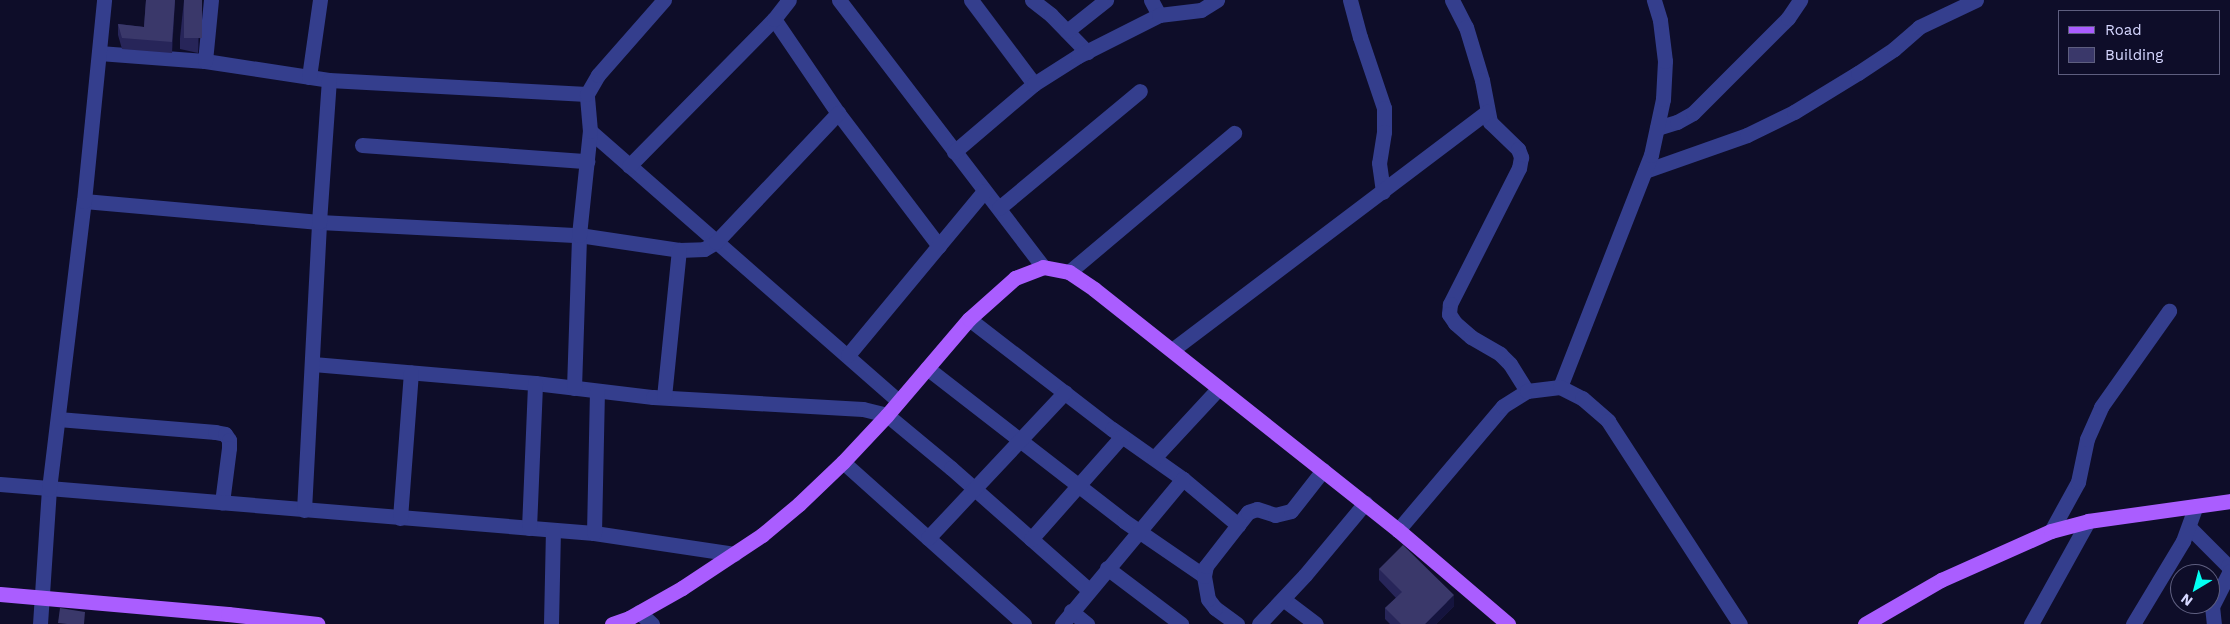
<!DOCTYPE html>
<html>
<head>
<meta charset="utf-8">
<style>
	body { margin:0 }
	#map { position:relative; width:2230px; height:624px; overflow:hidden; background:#0e0d29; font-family:"Work Sans",sans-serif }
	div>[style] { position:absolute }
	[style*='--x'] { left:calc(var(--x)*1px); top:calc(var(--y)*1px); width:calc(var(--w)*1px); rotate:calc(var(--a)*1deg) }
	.minor>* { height:15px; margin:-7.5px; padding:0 7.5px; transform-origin:7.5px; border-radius:7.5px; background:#343e8d }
	.major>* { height:15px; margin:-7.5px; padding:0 7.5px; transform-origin:7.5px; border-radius:7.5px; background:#aa5dff }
	.wall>* { inset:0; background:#272559 }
	.shaded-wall>* { inset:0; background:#15143e }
	.building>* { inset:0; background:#3a386a; transform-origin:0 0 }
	span { translate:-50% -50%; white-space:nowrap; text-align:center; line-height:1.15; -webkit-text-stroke:4.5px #0e0d29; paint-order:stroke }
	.legend { position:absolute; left:2058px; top:10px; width:162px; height:65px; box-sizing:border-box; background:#0e0d29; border:1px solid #5e5e7f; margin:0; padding:6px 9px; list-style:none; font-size:15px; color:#d6d7ff }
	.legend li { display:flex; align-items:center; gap:10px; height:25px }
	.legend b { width:25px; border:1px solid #5e5e7f }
	.north { position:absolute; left:2170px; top:564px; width:50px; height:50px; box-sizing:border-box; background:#0e0d29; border:1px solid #5e5e7f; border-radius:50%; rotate:217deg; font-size:14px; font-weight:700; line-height:20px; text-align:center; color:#d6d7ff }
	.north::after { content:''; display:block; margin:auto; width:18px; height:22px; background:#02fff2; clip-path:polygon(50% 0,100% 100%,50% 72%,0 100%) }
</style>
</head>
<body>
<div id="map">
	<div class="minor">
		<div style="--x:839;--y:0;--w:336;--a:52.6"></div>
		<div style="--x:971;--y:0;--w:105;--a:53.1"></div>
		<div style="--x:1032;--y:0;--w:24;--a:38"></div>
		<div style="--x:1051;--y:15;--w:52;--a:45.8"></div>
		<div style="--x:1151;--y:0;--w:17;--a:62"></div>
		<div style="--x:1350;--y:0;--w:38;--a:75"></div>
		<div style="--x:1360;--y:37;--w:75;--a:71.3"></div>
		<div style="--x:1384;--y:108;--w:24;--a:90"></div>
		<div style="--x:1384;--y:132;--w:31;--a:99"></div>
		<div style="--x:1379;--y:163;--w:29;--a:82"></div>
		<div style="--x:1452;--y:0;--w:30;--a:63"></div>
		<div style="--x:1466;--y:27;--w:55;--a:73.2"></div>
		<div style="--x:1482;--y:80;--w:43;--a:79.2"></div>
		<div style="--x:1490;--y:122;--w:39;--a:44"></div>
		<div style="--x:1518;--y:149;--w:9;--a:69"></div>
		<div style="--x:1521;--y:157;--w:11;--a:100"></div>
		<div style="--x:1519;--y:168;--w:153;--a:116.9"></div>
		<div style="--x:1450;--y:304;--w:10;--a:96"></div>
		<div style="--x:1449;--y:314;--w:11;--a:56"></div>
		<div style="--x:1455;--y:323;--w:21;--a:41"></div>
		<div style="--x:1471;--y:337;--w:34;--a:30"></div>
		<div style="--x:1500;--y:354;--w:14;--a:45"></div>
		<div style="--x:1510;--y:364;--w:32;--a:58"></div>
		<div style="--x:774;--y:19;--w:114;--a:55.8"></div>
		<div style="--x:838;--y:113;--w:167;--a:52.8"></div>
		<div style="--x:1067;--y:31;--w:50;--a:-38.5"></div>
		<div style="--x:99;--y:53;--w:106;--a:4.3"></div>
		<div style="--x:205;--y:61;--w:125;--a:8.7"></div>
		<div style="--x:329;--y:80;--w:258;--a:3.1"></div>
		<div style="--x:205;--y:61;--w:61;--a:-84.4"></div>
		<div style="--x:309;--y:77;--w:78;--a:-81.9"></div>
		<div style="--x:1657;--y:128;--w:21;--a:-17"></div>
		<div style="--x:1677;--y:122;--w:18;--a:-29"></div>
		<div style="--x:1693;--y:113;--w:134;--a:-45"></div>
		<div style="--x:1788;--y:18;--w:22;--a:-56"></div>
		<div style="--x:590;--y:131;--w:410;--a:41.2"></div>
		<div style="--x:362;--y:145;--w:226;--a:4.1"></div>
		<div style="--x:954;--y:152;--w:105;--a:-40.4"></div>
		<div style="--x:1034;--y:84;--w:52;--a:-32.5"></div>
		<div style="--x:1078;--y:56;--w:91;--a:-26.8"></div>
		<div style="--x:1159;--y:15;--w:42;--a:-6.8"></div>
		<div style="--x:1201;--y:10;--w:19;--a:-32"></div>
		<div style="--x:629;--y:166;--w:206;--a:-45.4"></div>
		<div style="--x:774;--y:19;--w:24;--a:-52"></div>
		<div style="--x:1645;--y:171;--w:108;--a:-19.4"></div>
		<div style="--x:1747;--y:135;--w:52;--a:-26.1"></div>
		<div style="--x:1794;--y:112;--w:75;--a:-31.4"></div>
		<div style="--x:1858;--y:73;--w:43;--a:-33.7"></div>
		<div style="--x:1894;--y:49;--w:33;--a:-41"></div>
		<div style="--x:1919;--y:27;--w:63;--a:-25.3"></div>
		<div style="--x:84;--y:201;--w:236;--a:5.1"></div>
		<div style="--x:319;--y:222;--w:260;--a:2.9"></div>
		<div style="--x:579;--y:235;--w:101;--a:8.5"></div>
		<div style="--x:679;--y:250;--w:25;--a:-2"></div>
		<div style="--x:704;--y:249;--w:14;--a:-30"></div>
		<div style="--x:716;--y:242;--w:178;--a:-46.6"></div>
		<div style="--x:999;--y:208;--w:183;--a:-39.7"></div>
		<div style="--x:1069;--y:272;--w:216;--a:-40.1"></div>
		<div style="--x:969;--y:319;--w:180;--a:37.6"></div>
		<div style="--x:1112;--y:429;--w:87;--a:35.2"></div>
		<div style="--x:1183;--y:479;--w:72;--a:39.9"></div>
		<div style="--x:1172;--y:350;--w:395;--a:-37.1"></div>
		<div style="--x:848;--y:355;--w:213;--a:-50.3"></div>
		<div style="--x:313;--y:364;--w:223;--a:4.9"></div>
		<div style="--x:535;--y:383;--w:119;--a:6.8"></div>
		<div style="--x:653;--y:397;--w:210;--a:3.3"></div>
		<div style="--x:863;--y:409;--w:25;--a:14"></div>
		<div style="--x:887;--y:415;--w:83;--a:39.6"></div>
		<div style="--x:951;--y:468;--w:184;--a:41.5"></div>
		<div style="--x:927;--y:368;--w:249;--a:37.8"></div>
		<div style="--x:1124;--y:521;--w:97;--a:34.5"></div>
		<div style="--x:1560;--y:387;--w:249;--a:-68.6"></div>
		<div style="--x:1651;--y:155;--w:57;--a:-77.9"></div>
		<div style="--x:1663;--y:99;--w:38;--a:-87"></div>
		<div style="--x:1665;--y:61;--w:41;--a:-97"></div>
		<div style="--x:1660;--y:20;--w:21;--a:-107"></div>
		<div style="--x:574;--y:388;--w:153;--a:-88.1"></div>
		<div style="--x:579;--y:235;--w:105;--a:-84"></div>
		<div style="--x:590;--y:131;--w:37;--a:-95"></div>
		<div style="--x:587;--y:94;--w:22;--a:-60"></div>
		<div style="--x:598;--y:75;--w:100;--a:-48.7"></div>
		<div style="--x:664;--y:397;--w:148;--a:-84.2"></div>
		<div style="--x:58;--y:419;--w:158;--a:4.7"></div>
		<div style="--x:215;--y:432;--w:10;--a:11"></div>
		<div style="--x:225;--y:434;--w:7;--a:56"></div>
		<div style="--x:229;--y:440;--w:8;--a:90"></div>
		<div style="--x:229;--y:448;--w:55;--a:97.3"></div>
		<div style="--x:1154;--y:458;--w:94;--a:-47.2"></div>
		<div style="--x:843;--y:462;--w:243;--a:41.8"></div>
		<div style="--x:0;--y:484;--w:596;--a:4.72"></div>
		<div style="--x:594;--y:533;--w:142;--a:8.5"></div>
		<div style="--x:304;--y:510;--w:288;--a:-87"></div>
		<div style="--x:319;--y:222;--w:142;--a:-86"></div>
		<div style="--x:400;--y:518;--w:146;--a:-85.7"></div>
		<div style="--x:2189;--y:527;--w:55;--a:45"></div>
		<div style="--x:2228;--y:566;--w:5;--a:68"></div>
		<div style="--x:2230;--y:571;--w:39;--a:117"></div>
		<div style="--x:2212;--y:606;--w:18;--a:84"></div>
		<div style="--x:529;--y:528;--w:145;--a:-87.6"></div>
		<div style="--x:1398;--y:530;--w:162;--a:-49.7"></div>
		<div style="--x:1503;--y:406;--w:28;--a:-32"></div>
		<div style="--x:1527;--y:391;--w:33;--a:-7"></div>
		<div style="--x:1560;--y:387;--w:25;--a:27"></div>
		<div style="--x:1582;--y:398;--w:35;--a:41"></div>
		<div style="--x:1608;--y:421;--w:242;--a:57"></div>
		<div style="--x:2051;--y:531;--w:56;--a:-61.1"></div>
		<div style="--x:2078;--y:482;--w:44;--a:-78.2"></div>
		<div style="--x:2087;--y:439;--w:35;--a:-66"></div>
		<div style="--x:2101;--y:407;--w:118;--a:-54.7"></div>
		<div style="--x:594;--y:533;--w:142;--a:-88.8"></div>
		<div style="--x:928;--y:538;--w:200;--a:-46.8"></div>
		<div style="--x:1031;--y:539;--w:137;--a:-48.5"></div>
		<div style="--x:1107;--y:568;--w:93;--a:37.1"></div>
		<div style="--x:1283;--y:599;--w:41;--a:37.1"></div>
		<div style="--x:1071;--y:611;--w:21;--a:39"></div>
		<div style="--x:639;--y:612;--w:18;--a:43"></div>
		<div style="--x:40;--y:624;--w:135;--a:-86.2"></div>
		<div style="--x:49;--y:489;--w:290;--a:-83.1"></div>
		<div style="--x:84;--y:201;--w:202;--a:-84.3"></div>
		<div style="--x:551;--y:624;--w:94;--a:-88.8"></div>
		<div style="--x:1062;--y:624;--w:189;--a:-50.2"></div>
		<div style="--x:1237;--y:624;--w:27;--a:-144"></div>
		<div style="--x:1215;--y:608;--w:11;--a:-128"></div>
		<div style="--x:1208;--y:599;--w:23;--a:-100"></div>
		<div style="--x:1204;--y:576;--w:10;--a:-79"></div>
		<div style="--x:1206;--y:566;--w:68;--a:-52.1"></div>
		<div style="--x:1248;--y:512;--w:9;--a:-18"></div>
		<div style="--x:1257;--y:509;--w:19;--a:18"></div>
		<div style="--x:1275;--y:515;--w:16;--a:-14"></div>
		<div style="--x:1291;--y:511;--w:52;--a:-52"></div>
		<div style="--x:1259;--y:624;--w:67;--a:-46.8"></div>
		<div style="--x:1305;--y:575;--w:94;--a:-50.2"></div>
		<div style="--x:2031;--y:624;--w:118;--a:-61"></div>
		<div style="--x:2133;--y:624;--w:97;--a:-58.9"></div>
		<div style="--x:2183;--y:541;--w:37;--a:-70"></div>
	</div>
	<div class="major">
		<div style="--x:0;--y:594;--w:229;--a:5"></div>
		<div style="--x:228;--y:614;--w:90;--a:6.4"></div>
		<div style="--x:612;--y:624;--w:18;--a:-19"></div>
		<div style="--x:629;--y:618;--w:61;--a:-29.5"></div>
		<div style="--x:682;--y:588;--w:96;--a:-33.5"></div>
		<div style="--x:762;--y:535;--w:48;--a:-40"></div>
		<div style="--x:799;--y:504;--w:61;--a:-43.7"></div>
		<div style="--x:843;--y:462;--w:64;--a:-46.9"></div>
		<div style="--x:887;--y:415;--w:126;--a:-49.5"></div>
		<div style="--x:969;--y:319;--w:62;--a:-41.7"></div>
		<div style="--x:1015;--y:278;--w:30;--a:-21"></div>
		<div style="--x:1043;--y:267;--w:26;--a:11"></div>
		<div style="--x:1069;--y:272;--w:30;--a:34"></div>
		<div style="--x:1094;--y:289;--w:388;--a:38.4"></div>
		<div style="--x:1398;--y:530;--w:145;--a:40.5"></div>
		<div style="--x:1865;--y:624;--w:88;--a:-30.1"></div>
		<div style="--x:1941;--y:580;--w:120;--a:-24"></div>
		<div style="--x:2051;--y:531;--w:38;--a:-15"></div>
		<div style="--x:2088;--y:521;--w:143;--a:-8"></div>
	</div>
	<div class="wall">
		<div style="clip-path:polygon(146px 0,175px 0,172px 53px,122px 49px,118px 35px,118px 24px,144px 27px)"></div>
		<div style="clip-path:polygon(184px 0,202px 0,198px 53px,180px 49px,180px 38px)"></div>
		<div style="clip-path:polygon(1379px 569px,1454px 606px,1436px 624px,1390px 624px,1385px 619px,1385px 608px,1396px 598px,1379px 580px)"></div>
	</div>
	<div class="shaded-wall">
		<div style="clip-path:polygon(175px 0,172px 53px,172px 42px)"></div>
		<div style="clip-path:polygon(202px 0,198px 53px,198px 42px)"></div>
		<div style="clip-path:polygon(1454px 595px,1454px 606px,1436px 624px,1425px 624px)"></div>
	</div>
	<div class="building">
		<div style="clip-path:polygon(146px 0,175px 0,172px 42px,122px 38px,118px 24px,144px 27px)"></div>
		<div style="left:184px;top:0;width:18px;height:38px"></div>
		<div style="clip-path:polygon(1403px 545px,1454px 595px,1425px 624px,1401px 624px,1385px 608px,1402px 592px,1379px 569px)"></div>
		<div style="clip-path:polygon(60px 608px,85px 612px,84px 624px,67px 624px,58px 623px)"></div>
	</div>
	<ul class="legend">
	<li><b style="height:6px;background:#aa5dff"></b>Road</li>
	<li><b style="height:14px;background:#3a386a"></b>Building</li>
	</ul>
	<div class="north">N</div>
</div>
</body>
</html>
